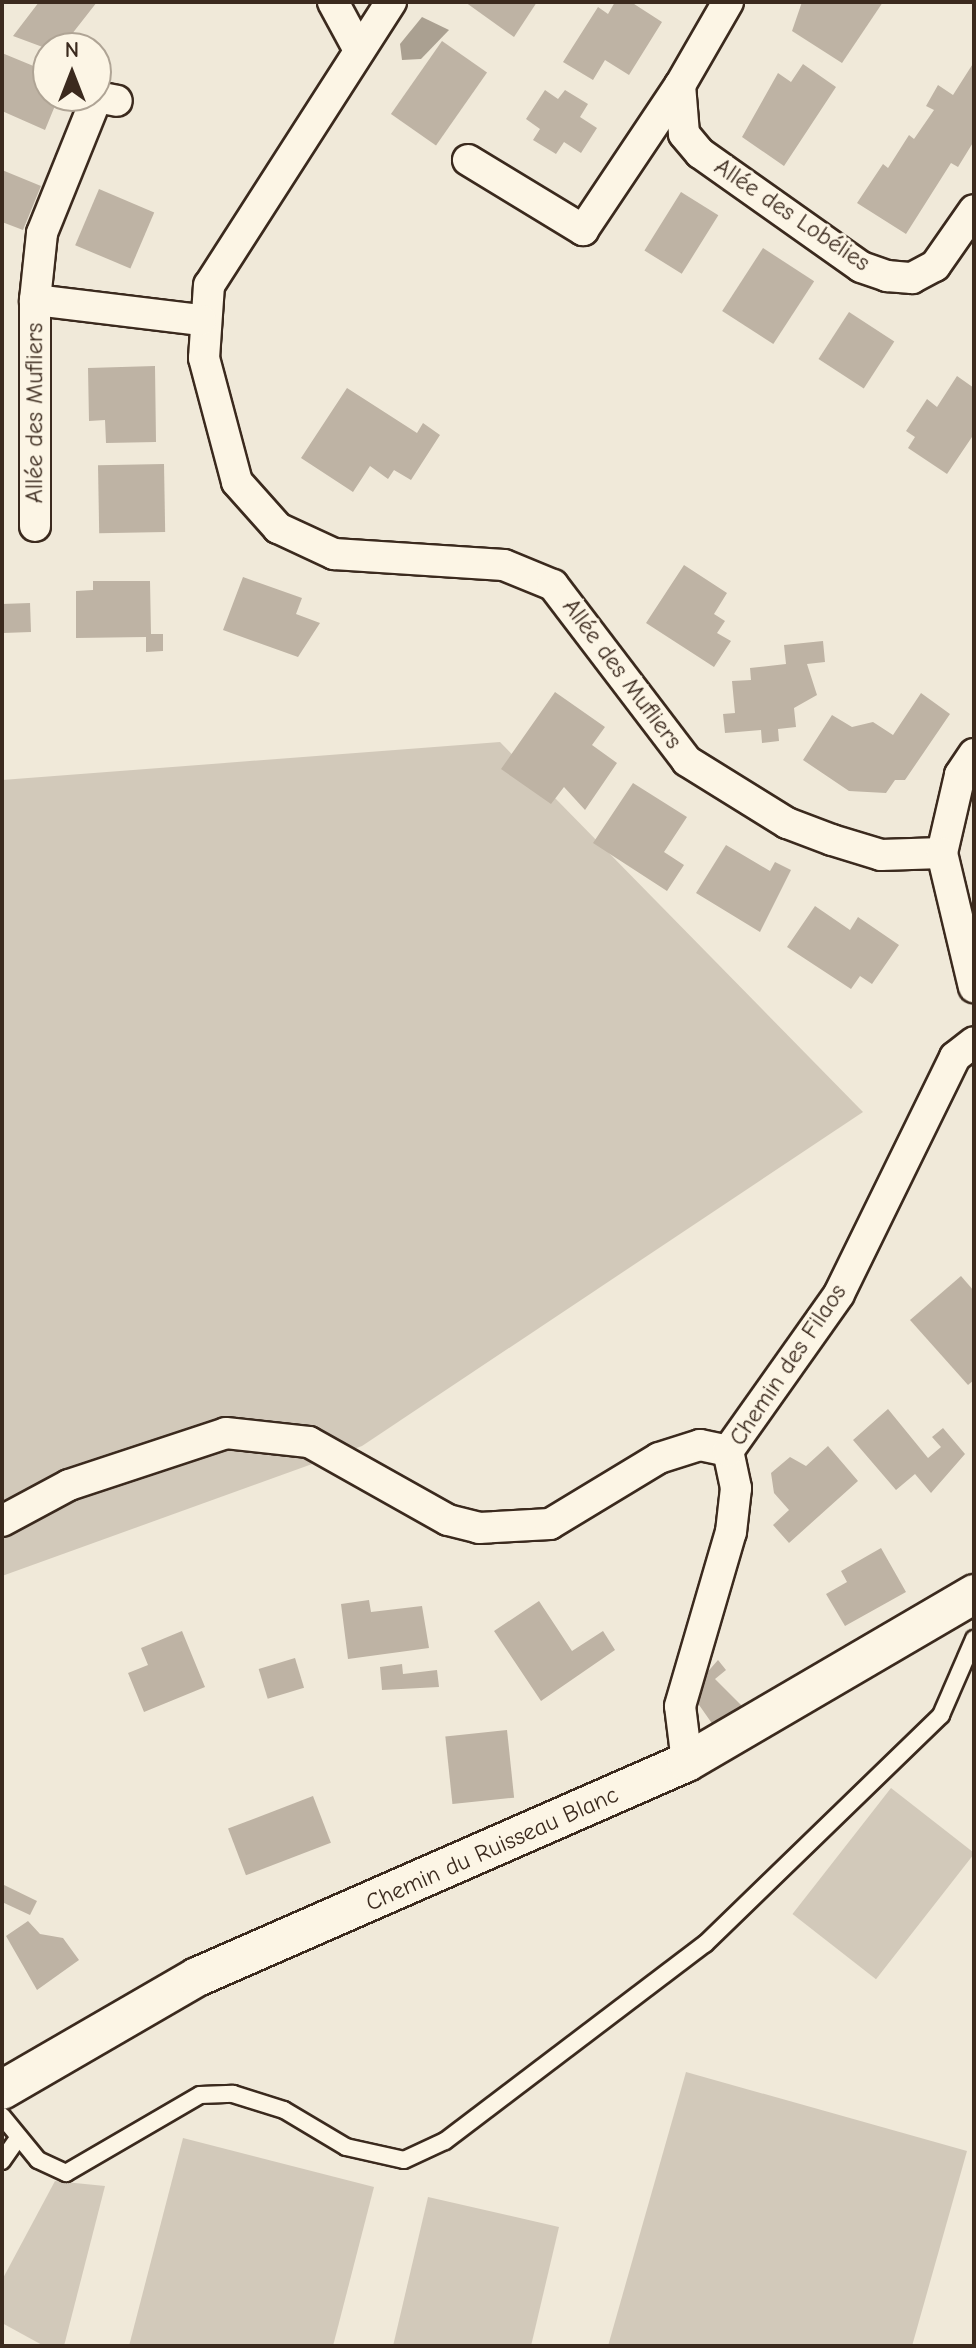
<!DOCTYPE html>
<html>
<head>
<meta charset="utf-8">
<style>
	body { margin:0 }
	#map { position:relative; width:976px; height:2348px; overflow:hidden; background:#f0e9d9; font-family:"Comic Neue",sans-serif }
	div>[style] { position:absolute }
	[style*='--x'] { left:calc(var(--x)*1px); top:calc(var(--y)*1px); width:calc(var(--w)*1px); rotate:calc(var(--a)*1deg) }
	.green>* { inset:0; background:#d2c9ba; transform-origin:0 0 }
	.water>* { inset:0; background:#aaa091 }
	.building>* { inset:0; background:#beb3a4; transform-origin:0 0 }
	.roads { filter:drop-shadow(2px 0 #3b2a1e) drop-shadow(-2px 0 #3b2a1e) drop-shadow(0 2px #3b2a1e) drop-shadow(0 -2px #3b2a1e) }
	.service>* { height:16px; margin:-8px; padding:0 8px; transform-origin:8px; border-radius:8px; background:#fcf5e5 }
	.minor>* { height:30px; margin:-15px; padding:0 15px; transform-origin:15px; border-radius:15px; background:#fcf5e5 }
	.tertiary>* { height:38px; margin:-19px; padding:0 19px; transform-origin:19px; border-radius:19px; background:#fcf5e5 }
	span { translate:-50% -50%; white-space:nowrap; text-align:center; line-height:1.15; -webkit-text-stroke:6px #fcf5e5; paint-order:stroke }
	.street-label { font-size:24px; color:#3b2a1e }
	.frame { position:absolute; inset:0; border:4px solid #3b2a1e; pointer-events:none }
	.north { position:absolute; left:32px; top:32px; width:80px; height:80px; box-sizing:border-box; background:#fcf5e5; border:2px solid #afa495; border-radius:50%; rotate:0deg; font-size:22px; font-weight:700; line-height:32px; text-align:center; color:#3b2a1e }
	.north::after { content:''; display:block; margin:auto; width:28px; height:36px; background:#3b2a1e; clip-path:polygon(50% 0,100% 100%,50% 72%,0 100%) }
</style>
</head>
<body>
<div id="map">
	<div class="green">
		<div style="clip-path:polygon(500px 742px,863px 1112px,362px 1446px,2px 1576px,2px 780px)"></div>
		<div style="left:891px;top:1788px;width:106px;height:160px;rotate:38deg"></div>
		<div style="clip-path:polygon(686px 2072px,967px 2151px,912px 2346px,608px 2346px)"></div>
		<div style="clip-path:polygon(183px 2138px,374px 2187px,333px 2346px,129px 2346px)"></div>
		<div style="clip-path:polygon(55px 2181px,105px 2186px,64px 2346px,44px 2346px,2px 2323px,2px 2280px)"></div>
		<div style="clip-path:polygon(428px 2197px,559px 2227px,531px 2346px,393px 2346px)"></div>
	</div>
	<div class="water">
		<div style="clip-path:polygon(422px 17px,449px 30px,421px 59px,402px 60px,400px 44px)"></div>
	</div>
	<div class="building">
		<div style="clip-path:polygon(39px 2px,50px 3px,97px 2px,61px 48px,48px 49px,13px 36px)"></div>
		<div style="clip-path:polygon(465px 2px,537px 2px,514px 37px)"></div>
		<div style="clip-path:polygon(615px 2px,631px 2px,662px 22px,629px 75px,605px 60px,593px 80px,563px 62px,598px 7px,608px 14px)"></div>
		<div style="clip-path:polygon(802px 2px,883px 2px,842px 63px,792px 31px)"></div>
		<div style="left:442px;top:41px;width:55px;height:89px;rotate:35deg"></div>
		<div style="clip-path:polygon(2px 53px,48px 72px,48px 96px,59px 96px,45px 130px,2px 111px)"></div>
		<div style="clip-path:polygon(974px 62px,974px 141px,958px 167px,951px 163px,906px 234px,857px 203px,883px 164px,888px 168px,909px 135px,914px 139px,934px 110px,926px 106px,938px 85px,953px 95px)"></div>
		<div style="clip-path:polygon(803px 64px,836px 87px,784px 166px,742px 137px,778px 73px,791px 82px)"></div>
		<div style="clip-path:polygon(545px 90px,558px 99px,565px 90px,588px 104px,580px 117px,597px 128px,581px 153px,564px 142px,556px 154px,533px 140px,540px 129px,526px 119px)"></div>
		<div style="clip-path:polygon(2px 170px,41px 186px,23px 230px,2px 222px)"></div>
		<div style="left:99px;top:189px;width:60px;height:61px;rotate:23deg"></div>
		<div style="left:681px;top:192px;width:44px;height:69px;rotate:32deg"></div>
		<div style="left:763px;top:248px;width:61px;height:75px;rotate:33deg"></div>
		<div style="left:849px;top:312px;width:54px;height:56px;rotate:33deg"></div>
		<div style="clip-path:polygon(155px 366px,156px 442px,106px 443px,105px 420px,89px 421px,88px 368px)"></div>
		<div style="clip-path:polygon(957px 376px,974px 388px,974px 434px,947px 474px,908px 448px,915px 437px,906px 431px,927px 399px,937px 407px)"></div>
		<div style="clip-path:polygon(347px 388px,417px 433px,423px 423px,440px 435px,411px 480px,394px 470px,388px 479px,370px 466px,353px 492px,301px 458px)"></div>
		<div style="left:164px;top:464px;width:68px;height:66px;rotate:89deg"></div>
		<div style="clip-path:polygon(684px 565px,727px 593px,714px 614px,725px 621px,717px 633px,731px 641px,714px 667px,646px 623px)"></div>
		<div style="clip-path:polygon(243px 577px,302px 598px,296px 614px,320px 623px,298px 657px,223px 630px)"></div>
		<div style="clip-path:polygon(93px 581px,150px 581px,151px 634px,163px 634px,163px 651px,146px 652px,146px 637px,76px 638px,76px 591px,93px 590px)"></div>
		<div style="left:30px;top:603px;width:29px;height:28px;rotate:88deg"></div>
		<div style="clip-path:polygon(823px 641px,825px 662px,807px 664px,817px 695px,794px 708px,796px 727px,778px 729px,779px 741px,762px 743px,761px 730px,725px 733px,723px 714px,735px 713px,732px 681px,751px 680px,750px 668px,786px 664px,784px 645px)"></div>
		<div style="clip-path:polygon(555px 692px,605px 727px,592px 745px,617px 763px,585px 810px,564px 787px,551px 804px,501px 769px)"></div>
		<div style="clip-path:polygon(921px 693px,950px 714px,905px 780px,895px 780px,886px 793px,849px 791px,803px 760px,832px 715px,852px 727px,873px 722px,893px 735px)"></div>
		<div style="clip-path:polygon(633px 783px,687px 817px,664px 852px,684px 865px,667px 891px,593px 843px)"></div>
		<div style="clip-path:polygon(726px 845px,770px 871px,775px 862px,791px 870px,760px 932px,696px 893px)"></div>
		<div style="clip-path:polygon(815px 906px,850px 930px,858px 917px,899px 945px,872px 984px,860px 976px,851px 989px,787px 947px)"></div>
		<div style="clip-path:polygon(961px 1276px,974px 1291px,974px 1380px,968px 1385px,910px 1320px)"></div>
		<div style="clip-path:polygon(888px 1409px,928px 1458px,941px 1447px,932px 1437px,943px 1428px,965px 1454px,931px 1493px,915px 1474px,896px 1490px,853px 1440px)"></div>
		<div style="clip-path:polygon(828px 1446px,858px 1481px,789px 1543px,773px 1525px,789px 1510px,774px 1493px,771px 1473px,790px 1457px,806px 1466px)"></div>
		<div style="clip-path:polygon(881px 1548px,906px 1592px,845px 1626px,826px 1594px,847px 1582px,841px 1571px)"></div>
		<div style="clip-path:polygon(369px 1600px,371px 1612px,422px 1606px,429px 1648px,348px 1659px,341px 1604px)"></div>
		<div style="clip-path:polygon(539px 1601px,572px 1651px,603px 1631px,615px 1650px,541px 1701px,494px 1631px)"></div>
		<div style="clip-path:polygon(182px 1631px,205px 1687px,144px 1712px,128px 1673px,148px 1665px,141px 1648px)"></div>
		<div style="left:295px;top:1658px;width:31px;height:38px;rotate:73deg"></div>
		<div style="clip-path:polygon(718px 1660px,726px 1670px,715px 1679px,747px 1711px,718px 1732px,690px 1692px)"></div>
		<div style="clip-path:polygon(402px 1664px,403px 1674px,437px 1670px,439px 1687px,382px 1690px,380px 1667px)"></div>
		<div style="left:507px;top:1730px;width:68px;height:62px;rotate:84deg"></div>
		<div style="left:313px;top:1796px;width:50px;height:91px;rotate:69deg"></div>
		<div style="clip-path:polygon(2px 1884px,37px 1901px,30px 1915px,2px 1902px)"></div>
		<div style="clip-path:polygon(28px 1921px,40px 1934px,63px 1938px,79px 1960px,37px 1990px,6px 1936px)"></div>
	</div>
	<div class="roads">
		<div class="service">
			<div style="--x:2;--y:2116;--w:57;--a:50.7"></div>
			<div style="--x:38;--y:2160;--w:31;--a:25"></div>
			<div style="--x:66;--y:2173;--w:155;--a:-30.2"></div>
			<div style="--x:200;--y:2095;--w:33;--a:-2"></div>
			<div style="--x:233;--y:2094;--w:53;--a:17.4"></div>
			<div style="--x:284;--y:2110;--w:72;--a:30.8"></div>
			<div style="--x:346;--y:2147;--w:59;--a:12.6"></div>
			<div style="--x:404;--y:2160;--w:45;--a:-24.9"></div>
			<div style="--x:445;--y:2141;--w:326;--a:-37.2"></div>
			<div style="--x:705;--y:1944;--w:329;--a:-44.1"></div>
			<div style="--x:941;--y:1715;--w:83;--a:-66.5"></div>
			<div style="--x:2;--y:2161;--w:29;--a:-55"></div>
		</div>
		<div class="minor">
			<div style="--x:333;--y:2;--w:55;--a:61.6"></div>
			<div style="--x:391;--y:2;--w:336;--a:122.7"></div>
			<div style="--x:209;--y:285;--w:73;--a:93.9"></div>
			<div style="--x:204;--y:358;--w:128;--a:75.1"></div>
			<div style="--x:237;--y:482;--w:62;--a:48.3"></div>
			<div style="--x:278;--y:528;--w:62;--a:24.9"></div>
			<div style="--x:334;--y:554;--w:170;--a:3.7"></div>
			<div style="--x:504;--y:565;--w:53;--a:22.2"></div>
			<div style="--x:553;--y:585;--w:221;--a:52.7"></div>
			<div style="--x:687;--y:761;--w:118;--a:31.8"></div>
			<div style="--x:787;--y:823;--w:48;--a:20.7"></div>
			<div style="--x:832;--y:840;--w:51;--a:17"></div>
			<div style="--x:881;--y:855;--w:61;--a:-1.9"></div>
			<div style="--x:728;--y:2;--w:96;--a:120"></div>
			<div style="--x:680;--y:85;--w:49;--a:85.3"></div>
			<div style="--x:684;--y:134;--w:25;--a:50"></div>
			<div style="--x:700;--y:153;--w:197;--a:35.3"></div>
			<div style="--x:861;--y:267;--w:28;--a:19"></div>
			<div style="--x:887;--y:276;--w:25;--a:5"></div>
			<div style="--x:912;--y:278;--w:26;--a:-28"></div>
			<div style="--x:935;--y:266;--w:68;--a:-55.1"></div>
			<div style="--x:468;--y:160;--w:135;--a:31.3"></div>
			<div style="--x:583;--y:230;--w:174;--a:-56.2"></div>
			<div style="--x:35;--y:300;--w:167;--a:6.9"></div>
			<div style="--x:35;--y:526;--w:226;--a:-90"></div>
			<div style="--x:35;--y:300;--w:67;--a:-84"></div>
			<div style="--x:42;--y:233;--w:147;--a:-68"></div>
			<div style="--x:97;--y:97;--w:20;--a:11"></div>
			<div style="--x:974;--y:754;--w:25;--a:124"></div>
			<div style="--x:960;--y:775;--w:80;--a:103"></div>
			<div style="--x:942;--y:853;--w:138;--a:76.6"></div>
			<div style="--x:2;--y:1521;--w:76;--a:-28.2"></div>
			<div style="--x:69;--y:1485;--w:165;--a:-18.3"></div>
			<div style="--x:226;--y:1433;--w:83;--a:6.2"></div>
			<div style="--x:309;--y:1442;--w:159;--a:29.3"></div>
			<div style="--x:448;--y:1520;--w:32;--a:14"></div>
			<div style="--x:479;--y:1528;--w:71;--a:-3.2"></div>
			<div style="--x:550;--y:1524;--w:127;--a:-31.2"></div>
			<div style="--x:659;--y:1458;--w:43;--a:-17.6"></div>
			<div style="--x:700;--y:1445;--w:29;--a:12"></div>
			<div style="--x:687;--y:1762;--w:56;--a:-97.1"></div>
			<div style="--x:680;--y:1706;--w:181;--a:-73.7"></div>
			<div style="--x:731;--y:1532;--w:44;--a:-83.5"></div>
			<div style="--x:736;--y:1488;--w:38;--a:-102"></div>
			<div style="--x:728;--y:1451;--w:192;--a:-54.7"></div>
			<div style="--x:839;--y:1294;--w:264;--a:-63.9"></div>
			<div style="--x:955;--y:1057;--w:24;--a:-38"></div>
		</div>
		<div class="tertiary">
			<div style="--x:2;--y:2090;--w:225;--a:-30.1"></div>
			<div style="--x:197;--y:1977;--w:535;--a:-23.69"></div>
			<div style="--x:687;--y:1762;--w:333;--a:-30.3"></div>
		</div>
	</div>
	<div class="street-label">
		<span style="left:792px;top:215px;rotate:34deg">Allée des Lobélies</span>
		<span style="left:35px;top:413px;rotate:-90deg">Allée des Mufliers</span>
		<span style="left:622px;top:674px;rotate:53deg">Allée des Mufliers</span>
		<span style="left:788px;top:1365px;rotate:-56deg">Chemin des Filaos</span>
		<span style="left:492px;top:1849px;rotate:-24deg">Chemin du Ruisseau Blanc</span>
	</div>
	<div class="frame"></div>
	<div class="north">N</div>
</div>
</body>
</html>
